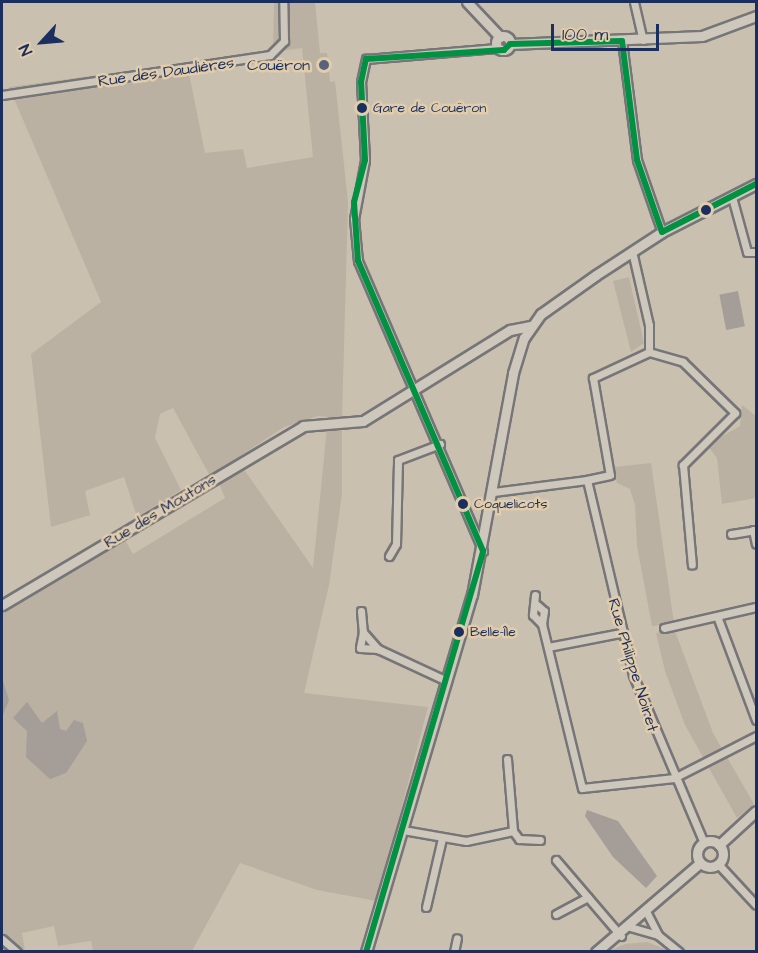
<!DOCTYPE html>
<html>
<head>
<meta charset="utf-8">
<style>
	body { margin:0 }
	#map { position:relative; width:758px; height:953px; overflow:hidden; background:#cac0b0; font-family:"Architects Daughter",sans-serif }
	div>[style] { position:absolute }
	[style*='--x'] { left:calc(var(--x)*1px); top:calc(var(--y)*1px); width:calc(var(--w)*1px); rotate:calc(var(--a)*1deg) }
	.built>* { inset:0; background:#bab1a2 }
	.water>* { inset:0; background:#a49d98; transform-origin:0 0 }
	.roads { filter:drop-shadow(2px 0 #767577) drop-shadow(-2px 0 #767577) drop-shadow(0 2px #767577) drop-shadow(0 -2px #767577) }
	.street>* { height:7px; margin:-3.5px; padding:0 3.5px; transform-origin:3.5px; border-radius:3.5px; background:#cec7bb }
	.secondary>* { height:9px; margin:-4.5px; padding:0 4.5px; transform-origin:4.5px; border-radius:4.5px; background:#cec7bb }
	.secondary>.ring { margin:-4.5px; padding:0; box-sizing:content-box; background:none; border:9px solid #cec7bb; border-radius:50% }
	.bus-1>* { height:6px; margin:-3px; padding:0 3px; transform-origin:3px; border-radius:3px; background:#019142 }
	.dots>* { width:16px; height:16px; translate:-50% -50%; box-sizing:border-box; border:3px solid #e1ccab; border-radius:50% }
	span { translate:-50% -50%; white-space:nowrap; text-align:center; line-height:1.15; -webkit-text-stroke:5px #e1ccab; paint-order:stroke }
	.bus-label { font-size:14px; color:#1b2f5e }
	.left { translate:0 -50%; text-align:left }
	.poi-label { font-size:16px; color:#1b2f5e }
	.right { translate:-100% -50%; text-align:right }
	.street-label { font-size:16px; color:#1b2f5e }
	.frame { position:absolute; inset:0; border:3px solid #1b2f5e; pointer-events:none }
	.north { position:absolute; left:12px; top:12px; width:60px; height:60px; -webkit-text-stroke:4px #e1ccab; paint-order:stroke; rotate:244deg; font-size:16px; font-weight:700; line-height:24px; text-align:center; color:#1b2f5e }
	.north::after { content:''; display:block; margin:auto; width:21px; height:27px; background:#1b2f5e; clip-path:polygon(50% 0,100% 100%,50% 72%,0 100%) }
	.scale { position:absolute; left:551px; top:24px; width:108px; height:27px; box-sizing:border-box; border:3px solid #1b2f5e; border-top:0; padding-left:8px; font-size:18px; line-height:21px; white-space:nowrap; color:#1b2f5e; -webkit-text-stroke:4px #e1ccab; paint-order:stroke }
</style>
</head>
<body>
<div id="map">
	<div class="built">
		<div style="clip-path:polygon(274px 2px,315px 2px,320px 53px,327px 53px,330px 82px,335px 81px,348px 202px,342px 419px,318px 416px,284px 427px,210px 476px,173px 408px,160px 414px,155px 438px,181px 490px,137px 517px,124px 477px,85px 491px,90px 515px,51px 527px,31px 354px,101px 302px,9px 87px,187px 63px,205px 153px,243px 149px,247px 168px,313px 157px,302px 48px,273px 52px)"></div>
		<div style="clip-path:polygon(629px 277px,644px 343px,631px 352px,613px 281px)"></div>
		<div style="clip-path:polygon(742px 405px,756px 416px,756px 498px,722px 504px,717px 458px,707px 445px,740px 426px)"></div>
		<div style="clip-path:polygon(327px 427px,342px 428px,342px 494px,329px 585px,304px 693px,428px 707px,377px 901px,317px 890px,240px 863px,192px 951px,93px 951px,91px 941px,58px 946px,54px 926px,22px 933px,25px 951px,2px 951px,2px 610px,124px 538px,133px 554px,225px 498px,219px 483px,243px 468px,313px 568px)"></div>
		<div style="clip-path:polygon(651px 463px,674px 623px,652px 626px,637px 546px,635px 505px,630px 489px,617px 483px,614px 467px)"></div>
		<div style="clip-path:polygon(675px 631px,713px 733px,754px 804px,737px 818px,685px 725px,665px 671px,656px 633px)"></div>
		<div style="clip-path:polygon(647px 942px,670px 951px,610px 951px,625px 944px)"></div>
	</div>
	<div class="water">
		<div style="left:738px;top:291px;width:36px;height:19px;rotate:79deg"></div>
		<div style="clip-path:polygon(2px 678px,9px 700px,2px 717px)"></div>
		<div style="clip-path:polygon(27px 702px,42px 723px,57px 711px,60px 729px,66px 731px,74px 720px,83px 723px,87px 741px,66px 773px,50px 779px,26px 757px,27px 731px,13px 718px)"></div>
		<div style="clip-path:polygon(587px 810px,618px 821px,657px 876px,646px 888px,613px 857px,585px 816px)"></div>
	</div>
	<div class="roads">
		<div class="street">
			<div style="--x:634;--y:2;--w:39;--a:77"></div>
			<div style="--x:622;--y:41;--w:120;--a:82.8"></div>
			<div style="--x:637;--y:160;--w:76;--a:70.9"></div>
			<div style="--x:2;--y:95;--w:271;--a:-8.5"></div>
			<div style="--x:270;--y:55;--w:20;--a:-45"></div>
			<div style="--x:284;--y:41;--w:39;--a:-91"></div>
			<div style="--x:732;--y:197;--w:57;--a:74.7"></div>
			<div style="--x:747;--y:252;--w:9;--a:0"></div>
			<div style="--x:632;--y:251;--w:76;--a:77.1"></div>
			<div style="--x:649;--y:325;--w:27;--a:90"></div>
			<div style="--x:649;--y:352;--w:35;--a:16"></div>
			<div style="--x:683;--y:362;--w:73;--a:44.4"></div>
			<div style="--x:735;--y:413;--w:74;--a:135"></div>
			<div style="--x:683;--y:465;--w:100;--a:84.9"></div>
			<div style="--x:649;--y:352;--w:62;--a:155.1"></div>
			<div style="--x:593;--y:378;--w:98;--a:80.1"></div>
			<div style="--x:610;--y:475;--w:24;--a:168"></div>
			<div style="--x:587;--y:480;--w:200;--a:76.7"></div>
			<div style="--x:633;--y:675;--w:182;--a:67.1"></div>
			<div style="--x:493;--y:492;--w:95;--a:-7.3"></div>
			<div style="--x:753;--y:530;--w:14;--a:78"></div>
			<div style="--x:731;--y:534;--w:25;--a:-9"></div>
			<div style="--x:483;--y:551;--w:316;--a:-113.3"></div>
			<div style="--x:358;--y:261;--w:42;--a:-95.4"></div>
			<div style="--x:354;--y:219;--w:60;--a:-79.4"></div>
			<div style="--x:365;--y:160;--w:78;--a:-92.9"></div>
			<div style="--x:361;--y:82;--w:24;--a:-78"></div>
			<div style="--x:366;--y:59;--w:131;--a:-4.8"></div>
			<div style="--x:389;--y:556;--w:14;--a:-60"></div>
			<div style="--x:396;--y:544;--w:84;--a:-88.6"></div>
			<div style="--x:398;--y:460;--w:45;--a:-20.9"></div>
			<div style="--x:535;--y:595;--w:20;--a:96"></div>
			<div style="--x:533;--y:615;--w:13;--a:45"></div>
			<div style="--x:542;--y:624;--w:169;--a:76.3"></div>
			<div style="--x:582;--y:788;--w:93;--a:-6.2"></div>
			<div style="--x:674;--y:778;--w:92;--a:-27.1"></div>
			<div style="--x:537;--y:605;--w:9;--a:41"></div>
			<div style="--x:544;--y:611;--w:13;--a:99"></div>
			<div style="--x:361;--y:611;--w:21;--a:85"></div>
			<div style="--x:363;--y:632;--w:23;--a:49"></div>
			<div style="--x:378;--y:649;--w:76;--a:24.9"></div>
			<div style="--x:717;--y:616;--w:111;--a:69.4"></div>
			<div style="--x:664;--y:628;--w:94;--a:-12.9"></div>
			<div style="--x:363;--y:632;--w:16;--a:101"></div>
			<div style="--x:360;--y:648;--w:18;--a:3"></div>
			<div style="--x:548;--y:647;--w:73;--a:-11"></div>
			<div style="--x:507;--y:759;--w:72;--a:85.2"></div>
			<div style="--x:403;--y:830;--w:64;--a:9.9"></div>
			<div style="--x:466;--y:841;--w:48;--a:-12"></div>
			<div style="--x:513;--y:831;--w:10;--a:53"></div>
			<div style="--x:519;--y:839;--w:21;--a:3"></div>
			<div style="--x:556;--y:860;--w:100;--a:49.5"></div>
			<div style="--x:719;--y:865;--w:54;--a:47.2"></div>
			<div style="--x:426;--y:907;--w:71;--a:-76.9"></div>
			<div style="--x:647;--y:913;--w:25;--a:63"></div>
			<div style="--x:658;--y:935;--w:27;--a:39"></div>
			<div style="--x:556;--y:914;--w:36;--a:-28"></div>
			<div style="--x:630;--y:927;--w:29;--a:16"></div>
			<div style="--x:2;--y:939;--w:20;--a:41"></div>
			<div style="--x:454;--y:952;--w:14;--a:-78"></div>
		</div>
		<div class="secondary">
			<div style="--x:467;--y:2;--w:48;--a:46.7"></div>
			<div class="ring" style="left:496px;top:36px;width:5px;height:5px"></div>
			<div style="--x:510;--y:44;--w:192;--a:-2.4"></div>
			<div style="--x:702;--y:36;--w:58;--a:-20.3"></div>
			<div style="--x:2;--y:605;--w:350;--a:-30.7"></div>
			<div style="--x:303;--y:426;--w:60;--a:-4.8"></div>
			<div style="--x:363;--y:421;--w:173;--a:-31.8"></div>
			<div style="--x:510;--y:330;--w:21;--a:-11"></div>
			<div class="ring" style="left:697px;top:841px;width:17px;height:17px"></div>
			<div style="--x:719;--y:845;--w:50;--a:-42.6"></div>
			<div style="--x:366;--y:952;--w:372;--a:-73.5"></div>
			<div style="--x:472;--y:595;--w:226;--a:-79.5"></div>
			<div style="--x:513;--y:373;--w:37;--a:-73"></div>
			<div style="--x:524;--y:338;--w:29;--a:-55"></div>
			<div style="--x:541;--y:314;--w:67;--a:-35.3"></div>
			<div style="--x:596;--y:275;--w:79;--a:-33.1"></div>
			<div style="--x:662;--y:232;--w:106;--a:-27.1"></div>
			<div style="--x:596;--y:952;--w:137;--a:-40.6"></div>
		</div>
	</div>
	<div class="bus-1">
		<div style="--x:622;--y:41;--w:120;--a:82.8"></div>
		<div style="--x:637;--y:160;--w:76;--a:70.9"></div>
		<div style="--x:510;--y:44;--w:112;--a:-1.5"></div>
		<div style="--x:662;--y:232;--w:106;--a:-27.1"></div>
		<div style="--x:483;--y:551;--w:316;--a:-113.3"></div>
		<div style="--x:358;--y:261;--w:59;--a:-93.9"></div>
		<div style="--x:354;--y:202;--w:43;--a:-75.3"></div>
		<div style="--x:365;--y:160;--w:78;--a:-92.9"></div>
		<div style="--x:361;--y:82;--w:24;--a:-78"></div>
		<div style="--x:366;--y:59;--w:138;--a:-3.7"></div>
		<div style="--x:504;--y:50;--w:8;--a:-45"></div>
		<div style="--x:366;--y:952;--w:418;--a:-73.7"></div>
	</div>
	<div class="dots">
		<div style="left:324px;top:65px;background:#58627b"></div>
		<div style="left:362px;top:108px;background:#1b2f5e"></div>
		<div style="left:706px;top:210px;background:#1b2f5e"></div>
		<div style="left:463px;top:504px;background:#1b2f5e"></div>
		<div style="left:459px;top:632px;background:#1b2f5e"></div>
	</div>
	<div class="bus-label">
		<span class="left" style="left:373px;top:108px">Gare de Couëron</span>
		<span class="left" style="left:474px;top:504px">Coquelicots</span>
		<span class="left" style="left:470px;top:632px">Belle-Île</span>
	</div>
	<div class="poi-label">
		<span class="right" style="left:310px;top:65px">Couëron</span>
	</div>
	<div class="street-label">
		<span style="left:166px;top:72px;rotate:-8deg">Rue des Daudières</span>
		<span style="left:160px;top:511px;rotate:-31deg">Rue des Moutons</span>
		<span style="left:633px;top:665px;rotate:73deg">Rue Philippe Noiret</span>
	</div>
	<div class="frame"></div>
	<div class="north">N</div>
	<div class="scale">100 m</div>
</div>
</body>
</html>
